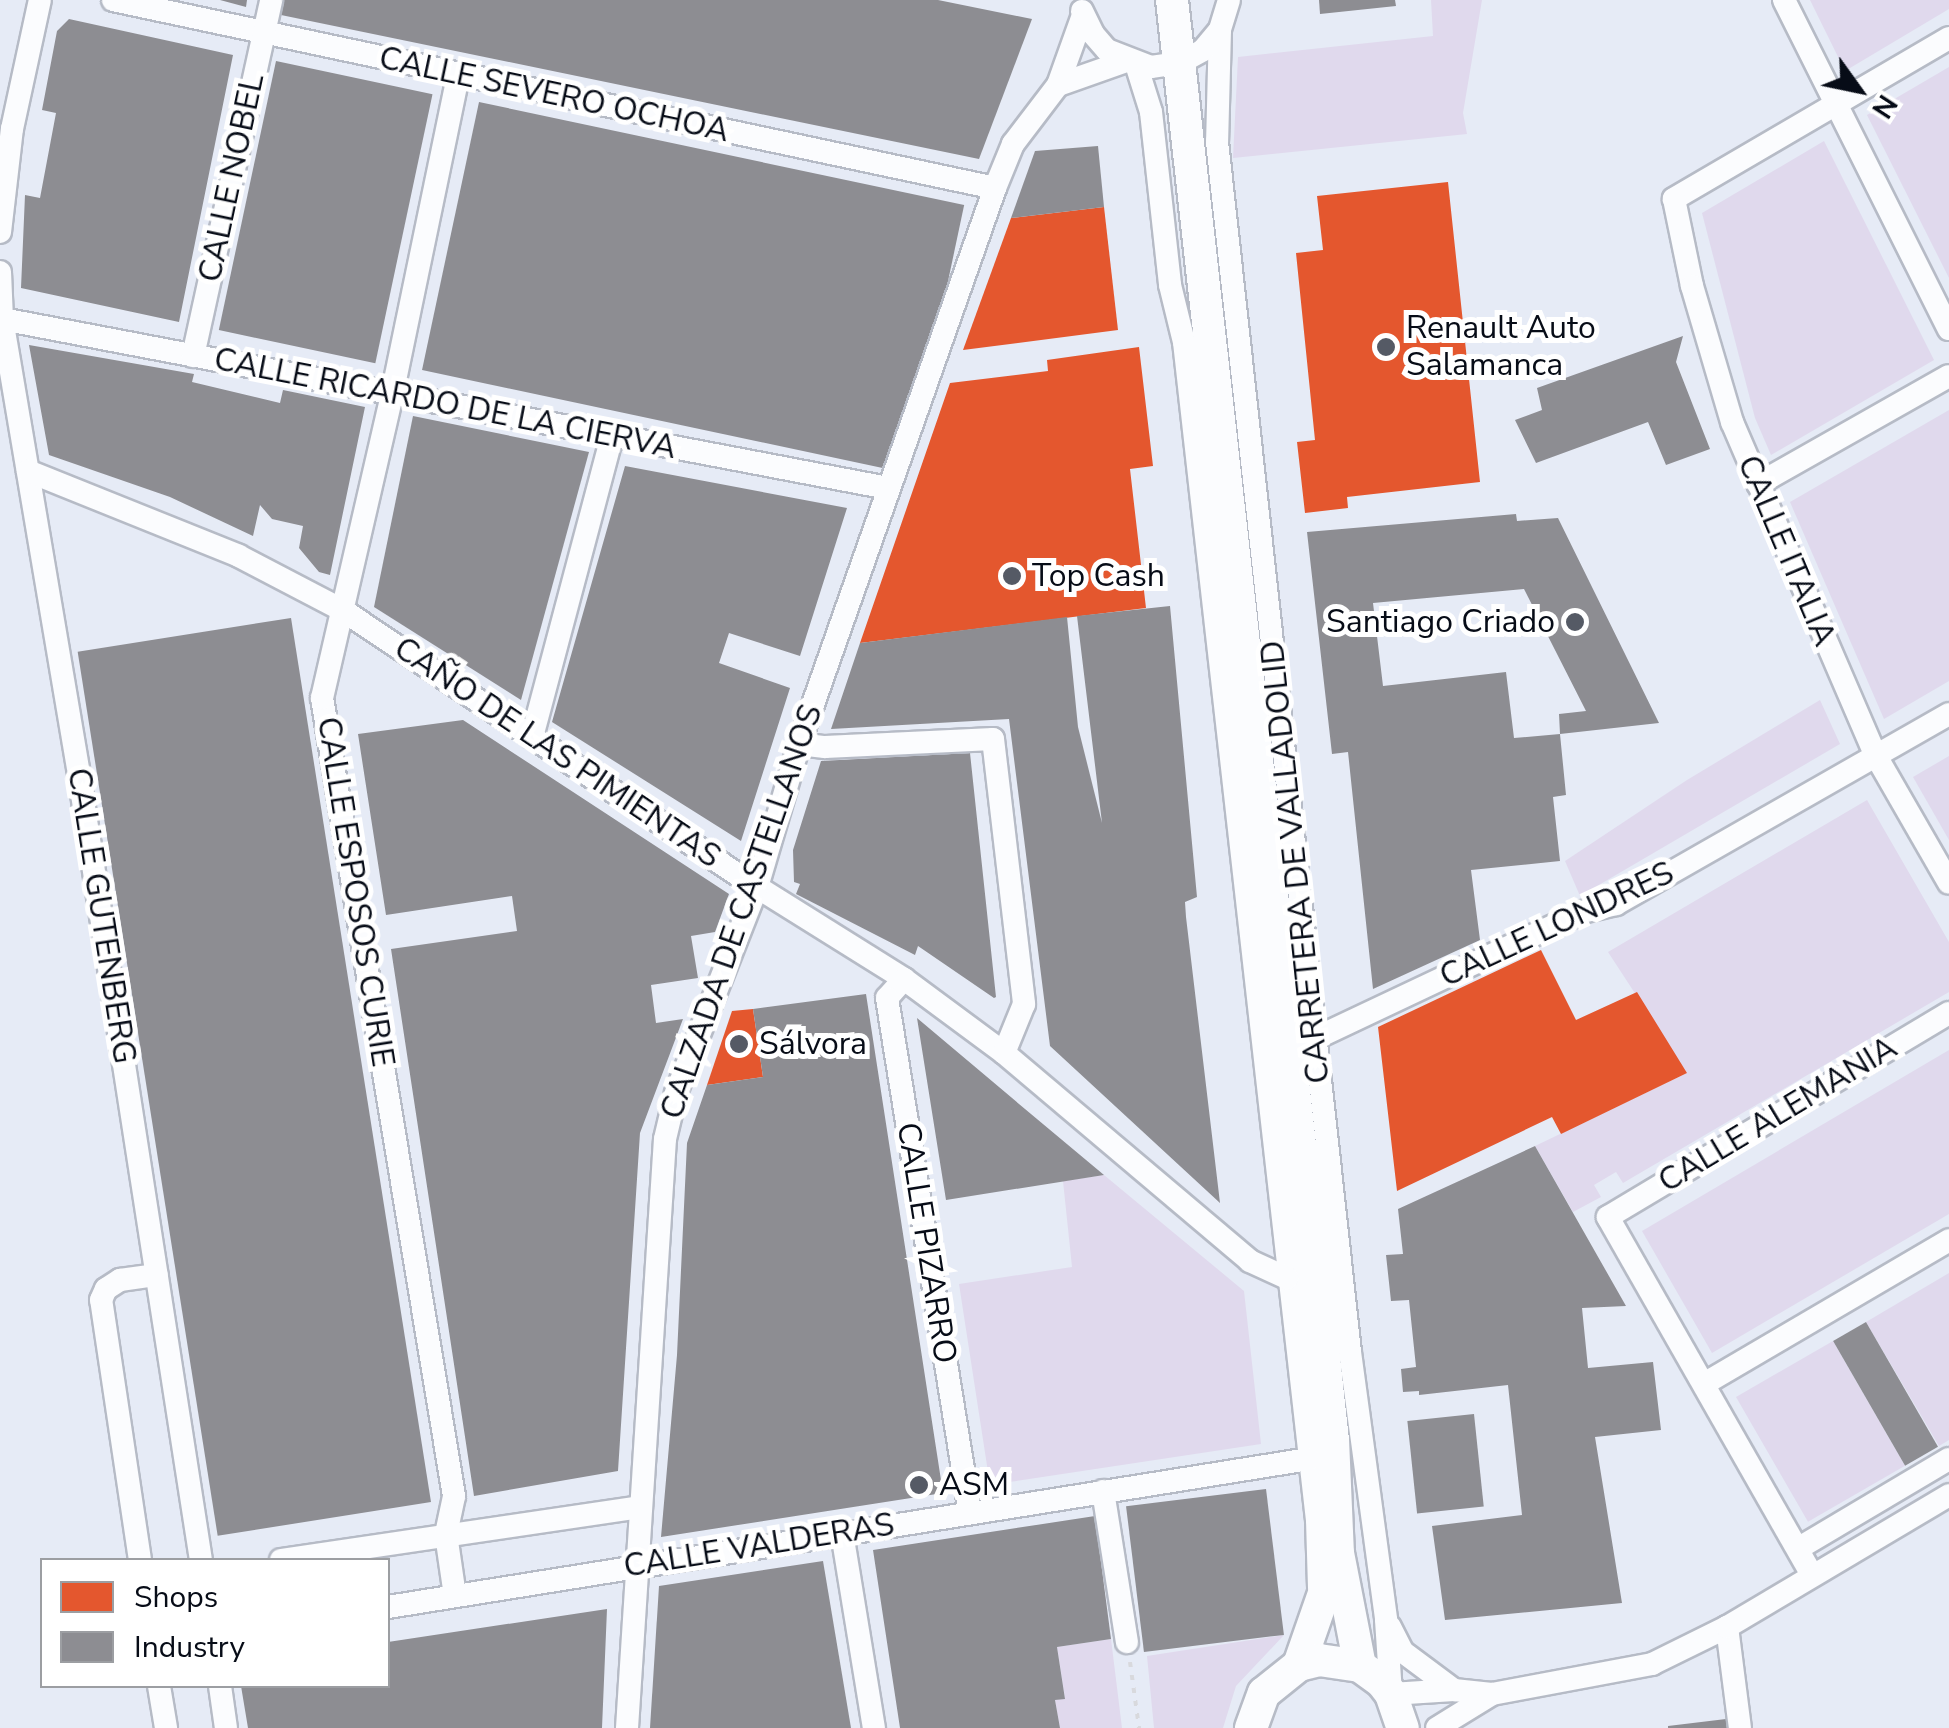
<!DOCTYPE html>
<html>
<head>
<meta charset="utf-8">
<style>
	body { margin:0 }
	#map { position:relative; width:1949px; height:1728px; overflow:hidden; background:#e6ebf6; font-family:"Nunito Sans",sans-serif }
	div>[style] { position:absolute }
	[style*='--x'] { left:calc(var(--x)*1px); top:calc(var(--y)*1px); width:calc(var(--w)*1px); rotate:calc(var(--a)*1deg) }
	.green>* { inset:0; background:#e0d9ed; transform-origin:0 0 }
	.shops>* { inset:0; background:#e4572e }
	.industry>* { inset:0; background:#8d8d92; transform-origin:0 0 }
	.path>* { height:4px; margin-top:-2px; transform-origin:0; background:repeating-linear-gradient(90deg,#d8d9dd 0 5px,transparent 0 13px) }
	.roads { filter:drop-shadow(2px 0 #b6bbc6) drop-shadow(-2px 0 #b6bbc6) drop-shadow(0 2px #b6bbc6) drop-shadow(0 -2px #b6bbc6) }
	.minor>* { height:22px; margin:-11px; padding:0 11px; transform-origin:11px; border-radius:11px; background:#fbfcfe }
	.highway>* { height:32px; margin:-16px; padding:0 16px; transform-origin:16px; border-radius:16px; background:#fbfcfe }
	.dots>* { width:28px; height:28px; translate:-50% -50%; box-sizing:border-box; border:5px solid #fff; border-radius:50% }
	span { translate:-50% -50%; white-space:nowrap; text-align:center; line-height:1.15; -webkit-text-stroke:10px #fff; paint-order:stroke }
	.street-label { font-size:32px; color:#070c17 }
	.poi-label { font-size:32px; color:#070c17 }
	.left { translate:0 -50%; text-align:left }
	.right { translate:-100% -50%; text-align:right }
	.legend { position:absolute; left:40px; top:1558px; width:350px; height:130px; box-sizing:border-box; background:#fff; border:2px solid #9c9ea2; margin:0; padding:12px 18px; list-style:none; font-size:30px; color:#070c17 }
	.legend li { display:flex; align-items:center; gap:20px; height:50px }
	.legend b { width:50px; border:2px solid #9c9ea2 }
	.north { position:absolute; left:1809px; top:40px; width:100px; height:100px; -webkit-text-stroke:8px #fff; paint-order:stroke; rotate:123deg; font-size:28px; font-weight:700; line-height:40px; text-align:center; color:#070c17 }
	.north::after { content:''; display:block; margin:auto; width:35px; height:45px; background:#070c17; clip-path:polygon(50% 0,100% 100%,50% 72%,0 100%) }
</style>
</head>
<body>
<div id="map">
	<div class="green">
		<div style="clip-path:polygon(1431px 0,1482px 0,1463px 113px,1467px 134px,1233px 158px,1238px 57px,1433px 36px)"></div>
		<div style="clip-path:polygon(1810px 0,1949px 0,1949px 9px,1845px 71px)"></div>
		<div style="clip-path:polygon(1949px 67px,1949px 278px,1867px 115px)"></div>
		<div style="clip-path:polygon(1824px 141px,1934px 360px,1771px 455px,1755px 418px,1702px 213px)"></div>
		<div style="clip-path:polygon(1949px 410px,1949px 681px,1884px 719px,1790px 502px)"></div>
		<div style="clip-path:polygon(1820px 700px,1840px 744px,1580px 896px,1565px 861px,1687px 780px)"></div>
		<div style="clip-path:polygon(1949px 756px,1949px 840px,1913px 777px)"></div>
		<div style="clip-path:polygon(1867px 800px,1949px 942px,1949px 992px,1623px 1183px,1616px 1172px,1594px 1185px,1601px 1197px,1573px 1212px,1535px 1146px,1687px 1073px,1608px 952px)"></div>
		<div style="clip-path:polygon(1949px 1050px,1949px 1214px,1712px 1353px,1642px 1231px)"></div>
		<div style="clip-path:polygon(1104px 1175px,1244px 1291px,1261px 1444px,990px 1485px,959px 1284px,1072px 1267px,1063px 1181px)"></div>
		<div style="clip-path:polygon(1949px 1273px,1949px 1440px,1939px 1446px,1866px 1322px)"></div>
		<div style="left:1833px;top:1341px;width:144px;height:112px;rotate:60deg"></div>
		<div style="clip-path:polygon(1284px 1635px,1236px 1686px,1223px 1728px,1154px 1728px,1147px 1656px)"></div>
		<div style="clip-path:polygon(1111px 1639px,1122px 1728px,1060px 1728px,1055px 1700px,1065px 1698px,1057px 1647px)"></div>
	</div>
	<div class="shops">
		<div style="clip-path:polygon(1448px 182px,1480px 482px,1347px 497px,1348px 508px,1305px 513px,1297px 442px,1315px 440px,1296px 253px,1323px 250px,1317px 196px)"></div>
		<div style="clip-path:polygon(1104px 207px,1118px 330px,963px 350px,1011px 218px)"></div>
		<div style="clip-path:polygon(1139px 347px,1153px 466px,1130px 469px,1146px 608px,860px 643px,950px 383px,1048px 371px,1047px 360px)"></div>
		<div style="clip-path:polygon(1541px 950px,1576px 1020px,1637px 992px,1687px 1073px,1561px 1134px,1552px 1117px,1397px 1191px,1378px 1027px)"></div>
		<div style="clip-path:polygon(753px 1009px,763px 1077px,707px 1085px,732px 1011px)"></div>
	</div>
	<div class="industry">
		<div style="clip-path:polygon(220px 0,247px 0,246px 7px)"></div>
		<div style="clip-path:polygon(284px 0,938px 0,1032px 19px,979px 159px,281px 15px)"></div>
		<div style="clip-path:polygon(1319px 0,1395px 0,1396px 6px,1320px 14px)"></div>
		<div style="clip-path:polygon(69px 19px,233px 55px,179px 322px,21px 288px,25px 195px,40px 198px,56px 113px,42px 110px,57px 31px)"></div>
		<div style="left:276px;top:61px;width:160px;height:275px;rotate:12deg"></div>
		<div style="left:479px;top:102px;width:496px;height:274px;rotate:12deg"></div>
		<div style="clip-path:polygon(1098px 146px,1104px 207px,1011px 218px,1035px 151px)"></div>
		<div style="clip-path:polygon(1683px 336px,1676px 362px,1710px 449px,1666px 465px,1648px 422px,1536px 463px,1515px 420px,1542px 410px,1537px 388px)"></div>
		<div style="clip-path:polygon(29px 345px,194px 374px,192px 382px,280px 403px,283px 390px,365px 407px,330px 575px,319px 572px,299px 548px,303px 526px,272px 519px,260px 505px,253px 536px,170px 497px,49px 455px)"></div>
		<div style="clip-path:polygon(413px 416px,589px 452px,521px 700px,374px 607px)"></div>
		<div style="clip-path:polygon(625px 466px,847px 508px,800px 656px,729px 633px,719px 663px,790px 688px,741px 841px,552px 722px)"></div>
		<div style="clip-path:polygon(1516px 514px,1517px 521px,1558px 518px,1659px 723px,1560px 734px,1559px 714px,1586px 711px,1524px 589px,1373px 603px,1383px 686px,1506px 672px,1514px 738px,1560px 734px,1566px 795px,1553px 797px,1560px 861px,1471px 870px,1480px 940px,1373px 989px,1348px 752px,1332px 754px,1307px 532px)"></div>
		<div style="clip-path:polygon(1170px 606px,1197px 897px,1185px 902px,1186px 917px,1220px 1203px,1050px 1046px,1009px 719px,831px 729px,860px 643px,1067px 617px,1078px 727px,1102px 823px,1077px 616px)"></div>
		<div style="left:291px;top:618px;width:895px;height:216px;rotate:81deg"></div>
		<div style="clip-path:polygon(463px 720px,729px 894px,715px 932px,691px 936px,698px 978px,651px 985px,656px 1023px,683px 1019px,640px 1133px,618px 1471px,474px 1496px,391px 949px,517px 931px,512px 896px,386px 915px,358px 734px)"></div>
		<div style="clip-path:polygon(970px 753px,996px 997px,994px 998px,918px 946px,915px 955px,796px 894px,800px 884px,794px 882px,793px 850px,821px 761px)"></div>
		<div style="clip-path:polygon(866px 994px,943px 1493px,661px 1537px,677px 1355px,687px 1143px,707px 1085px,763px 1077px,753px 1009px)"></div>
		<div style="clip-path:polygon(917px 1018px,1025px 1109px,1104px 1175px,946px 1200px)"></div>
		<div style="clip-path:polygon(1535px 1146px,1626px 1306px,1582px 1308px,1588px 1368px,1653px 1362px,1661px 1430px,1595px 1437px,1622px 1603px,1445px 1620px,1432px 1526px,1522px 1515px,1508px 1385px,1419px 1395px,1419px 1391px,1403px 1392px,1401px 1369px,1416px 1367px,1409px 1300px,1391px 1301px,1386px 1255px,1403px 1254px,1398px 1209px)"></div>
		<div style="left:1866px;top:1322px;width:144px;height:38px;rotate:60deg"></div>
		<div style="left:1474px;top:1414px;width:93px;height:67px;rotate:84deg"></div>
		<div style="left:1266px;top:1489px;width:147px;height:141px;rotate:83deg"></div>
		<div style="clip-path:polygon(1095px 1516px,1111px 1639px,1057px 1647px,1065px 1699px,1055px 1700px,1060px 1728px,900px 1728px,873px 1550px)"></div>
		<div style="clip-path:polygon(823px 1561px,851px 1728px,650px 1728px,659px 1586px)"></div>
		<div style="clip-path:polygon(607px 1609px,602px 1728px,248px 1728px,241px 1686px,388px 1686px,388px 1642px)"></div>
		<div style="clip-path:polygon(1726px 1719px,1727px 1728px,1668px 1728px,1668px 1726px)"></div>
	</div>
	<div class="path">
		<div style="--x:1130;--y:1662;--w:67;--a:82.2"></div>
	</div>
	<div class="roads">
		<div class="minor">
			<div style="--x:113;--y:0;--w:902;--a:12.03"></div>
			<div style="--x:1229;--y:0;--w:31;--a:107"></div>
			<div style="--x:1220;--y:30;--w:112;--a:91.5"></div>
			<div style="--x:1217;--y:142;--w:1217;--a:83.73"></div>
			<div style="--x:1350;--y:1352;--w:270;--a:82.3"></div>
			<div style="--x:1386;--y:1620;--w:73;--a:86.1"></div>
			<div style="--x:1784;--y:0;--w:368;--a:63.4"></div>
			<div style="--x:1082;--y:11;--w:25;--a:64"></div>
			<div style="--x:1093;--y:34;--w:21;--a:49"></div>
			<div style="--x:1107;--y:50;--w:47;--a:21.1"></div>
			<div style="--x:1151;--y:67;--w:29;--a:-8"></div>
			<div style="--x:1180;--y:63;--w:26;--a:-29"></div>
			<div style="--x:1203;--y:50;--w:26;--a:-50"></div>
			<div style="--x:1949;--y:38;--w:319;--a:149.7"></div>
			<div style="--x:1674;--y:199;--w:89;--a:78.3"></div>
			<div style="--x:1692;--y:286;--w:142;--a:73.6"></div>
			<div style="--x:1732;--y:422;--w:364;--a:66.7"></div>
			<div style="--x:1876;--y:756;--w:146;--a:60.1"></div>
			<div style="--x:1136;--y:64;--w:50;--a:72.6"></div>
			<div style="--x:1151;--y:112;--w:174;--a:83.7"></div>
			<div style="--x:1170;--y:285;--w:59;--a:76.2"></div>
			<div style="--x:1184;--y:342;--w:1185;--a:83.56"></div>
			<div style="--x:1317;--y:1520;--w:68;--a:88.3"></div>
			<div style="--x:1058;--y:85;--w:72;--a:-19.4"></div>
			<div style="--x:0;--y:232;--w:104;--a:-83.4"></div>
			<div style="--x:12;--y:129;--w:132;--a:-77.8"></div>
			<div style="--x:0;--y:272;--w:47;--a:87.6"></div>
			<div style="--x:2;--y:319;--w:462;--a:80.4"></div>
			<div style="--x:79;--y:775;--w:794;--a:81.17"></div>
			<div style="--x:2;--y:319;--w:902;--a:10.8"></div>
			<div style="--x:193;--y:356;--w:364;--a:-77.6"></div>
			<div style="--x:28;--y:471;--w:227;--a:21.9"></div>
			<div style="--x:239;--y:556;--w:119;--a:27.6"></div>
			<div style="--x:344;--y:611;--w:497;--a:33.8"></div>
			<div style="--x:757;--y:887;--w:173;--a:32"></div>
			<div style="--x:904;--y:979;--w:124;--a:36.5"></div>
			<div style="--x:1004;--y:1053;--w:322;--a:40.2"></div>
			<div style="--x:1250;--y:1261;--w:41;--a:24.7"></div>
			<div style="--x:1758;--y:484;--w:219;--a:-29.5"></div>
			<div style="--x:532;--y:737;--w:310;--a:-75.1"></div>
			<div style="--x:799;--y:744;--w:26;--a:7"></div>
			<div style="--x:825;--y:747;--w:168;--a:-2.7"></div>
			<div style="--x:993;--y:739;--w:267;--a:83.3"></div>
			<div style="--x:1024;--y:1004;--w:53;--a:112.2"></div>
			<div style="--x:904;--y:979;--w:25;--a:132"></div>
			<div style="--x:887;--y:998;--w:522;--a:80.84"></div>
			<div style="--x:1316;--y:1038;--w:294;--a:-25.3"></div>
			<div style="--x:1582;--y:912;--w:35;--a:-13"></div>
			<div style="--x:1616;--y:904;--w:383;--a:-29.7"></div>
			<div style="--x:1704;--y:1384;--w:284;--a:-30.4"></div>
			<div style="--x:1103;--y:1491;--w:153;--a:81"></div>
			<div style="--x:842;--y:1533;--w:198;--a:80.7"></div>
			<div style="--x:1799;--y:1548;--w:174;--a:-30.7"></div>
			<div style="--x:140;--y:1560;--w:263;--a:-98.5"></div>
			<div style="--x:101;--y:1300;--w:12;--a:-66"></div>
			<div style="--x:106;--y:1289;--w:17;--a:-33"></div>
			<div style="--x:120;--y:1280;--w:37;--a:-8"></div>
			<div style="--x:281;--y:1560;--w:362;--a:-8.4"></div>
			<div style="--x:1812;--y:1575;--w:412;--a:-119.7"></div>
			<div style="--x:1608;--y:1217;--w:397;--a:-30.9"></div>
			<div style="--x:455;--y:1596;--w:63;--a:-98.3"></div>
			<div style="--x:446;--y:1534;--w:39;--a:-78"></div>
			<div style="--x:454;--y:1496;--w:809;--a:-99.39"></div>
			<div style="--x:322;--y:698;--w:316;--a:-77"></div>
			<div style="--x:393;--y:390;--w:322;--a:-78.3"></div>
			<div style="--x:388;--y:1607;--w:933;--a:-9.13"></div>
			<div style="--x:1390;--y:1627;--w:28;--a:63"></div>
			<div style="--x:1403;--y:1652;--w:64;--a:36.7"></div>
			<div style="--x:1727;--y:1627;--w:102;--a:82.7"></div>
			<div style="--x:159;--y:1686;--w:43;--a:80.5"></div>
			<div style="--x:220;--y:1686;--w:42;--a:81.9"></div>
			<div style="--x:1391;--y:1694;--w:63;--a:-3.6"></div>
			<div style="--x:1454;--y:1690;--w:38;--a:6"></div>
			<div style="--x:1492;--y:1694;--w:163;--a:-10.6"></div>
			<div style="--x:1652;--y:1664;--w:84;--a:-26.3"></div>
			<div style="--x:1727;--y:1627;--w:258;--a:-30.7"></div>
			<div style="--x:627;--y:1728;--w:590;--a:-86.31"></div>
			<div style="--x:665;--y:1139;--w:47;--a:-76.6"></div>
			<div style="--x:676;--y:1093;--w:221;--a:-68.5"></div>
			<div style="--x:757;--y:887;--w:149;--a:-73.6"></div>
			<div style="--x:799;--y:744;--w:590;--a:-70.58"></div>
			<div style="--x:995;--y:188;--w:48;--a:-67.8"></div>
			<div style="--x:1013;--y:144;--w:74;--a:-52.7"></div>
			<div style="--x:1058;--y:85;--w:74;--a:-70.3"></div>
			<div style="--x:1437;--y:1728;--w:65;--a:-31.7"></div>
		</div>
		<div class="highway">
			<div style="--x:1172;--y:0;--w:1449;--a:83.62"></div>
			<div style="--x:1333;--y:1440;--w:113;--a:87.5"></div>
			<div style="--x:1338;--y:1553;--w:115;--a:79"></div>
			<div style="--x:1299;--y:1665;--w:115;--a:-70.8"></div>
			<div style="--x:1251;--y:1728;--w:37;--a:-70"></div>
			<div style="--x:1264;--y:1693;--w:45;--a:-38.7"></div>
			<div style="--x:1299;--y:1665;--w:21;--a:-14"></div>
			<div style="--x:1319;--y:1660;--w:41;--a:8.3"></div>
			<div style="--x:1360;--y:1666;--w:26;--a:36"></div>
			<div style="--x:1381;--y:1681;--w:16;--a:52"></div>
			<div style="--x:1391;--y:1694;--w:36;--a:71"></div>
		</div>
	</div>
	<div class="dots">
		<div style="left:1386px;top:347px;background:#555a65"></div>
		<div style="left:1012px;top:576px;background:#555a65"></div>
		<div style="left:1575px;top:622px;background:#555a65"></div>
		<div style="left:739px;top:1044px;background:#555a65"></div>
		<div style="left:919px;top:1485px;background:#555a65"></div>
	</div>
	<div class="street-label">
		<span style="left:554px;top:95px;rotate:12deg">CALLE SEVERO OCHOA</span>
		<span style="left:232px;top:178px;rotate:-78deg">CALLE NOBEL</span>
		<span style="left:445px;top:404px;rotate:11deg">CALLE RICARDO DE LA CIERVA</span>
		<span style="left:1786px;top:551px;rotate:67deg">CALLE ITALIA</span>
		<span style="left:557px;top:753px;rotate:34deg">CAÑO DE LAS PIMIENTAS</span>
		<span style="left:1296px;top:862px;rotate:-96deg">CARRETERA DE VALLADOLID</span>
		<span style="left:355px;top:892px;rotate:81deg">CALLE ESPOSOS CURIE</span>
		<span style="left:742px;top:912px;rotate:-71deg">CALZADA DE CASTELLANOS</span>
		<span style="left:101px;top:916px;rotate:81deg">CALLE GUTENBERG</span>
		<span style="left:1557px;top:925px;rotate:-25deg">CALLE LONDRES</span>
		<span style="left:1778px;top:1115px;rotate:-31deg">CALLE ALEMANIA</span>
		<span style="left:926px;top:1243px;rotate:81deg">CALLE PIZARRO</span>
		<span style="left:759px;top:1546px;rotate:-9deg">CALLE VALDERAS</span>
	</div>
	<div class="poi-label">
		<span class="left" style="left:1406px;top:347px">Renault Auto<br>Salamanca</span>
		<span class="left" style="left:1032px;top:576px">Top Cash</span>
		<span class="right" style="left:1555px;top:622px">Santiago Criado</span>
		<span class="left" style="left:759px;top:1044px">Sálvora</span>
		<span class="left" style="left:939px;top:1485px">ASM</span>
	</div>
	<ul class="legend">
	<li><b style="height:28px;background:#e4572e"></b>Shops</li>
	<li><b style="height:28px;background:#8d8d92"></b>Industry</li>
	</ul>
	<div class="north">N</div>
</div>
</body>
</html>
